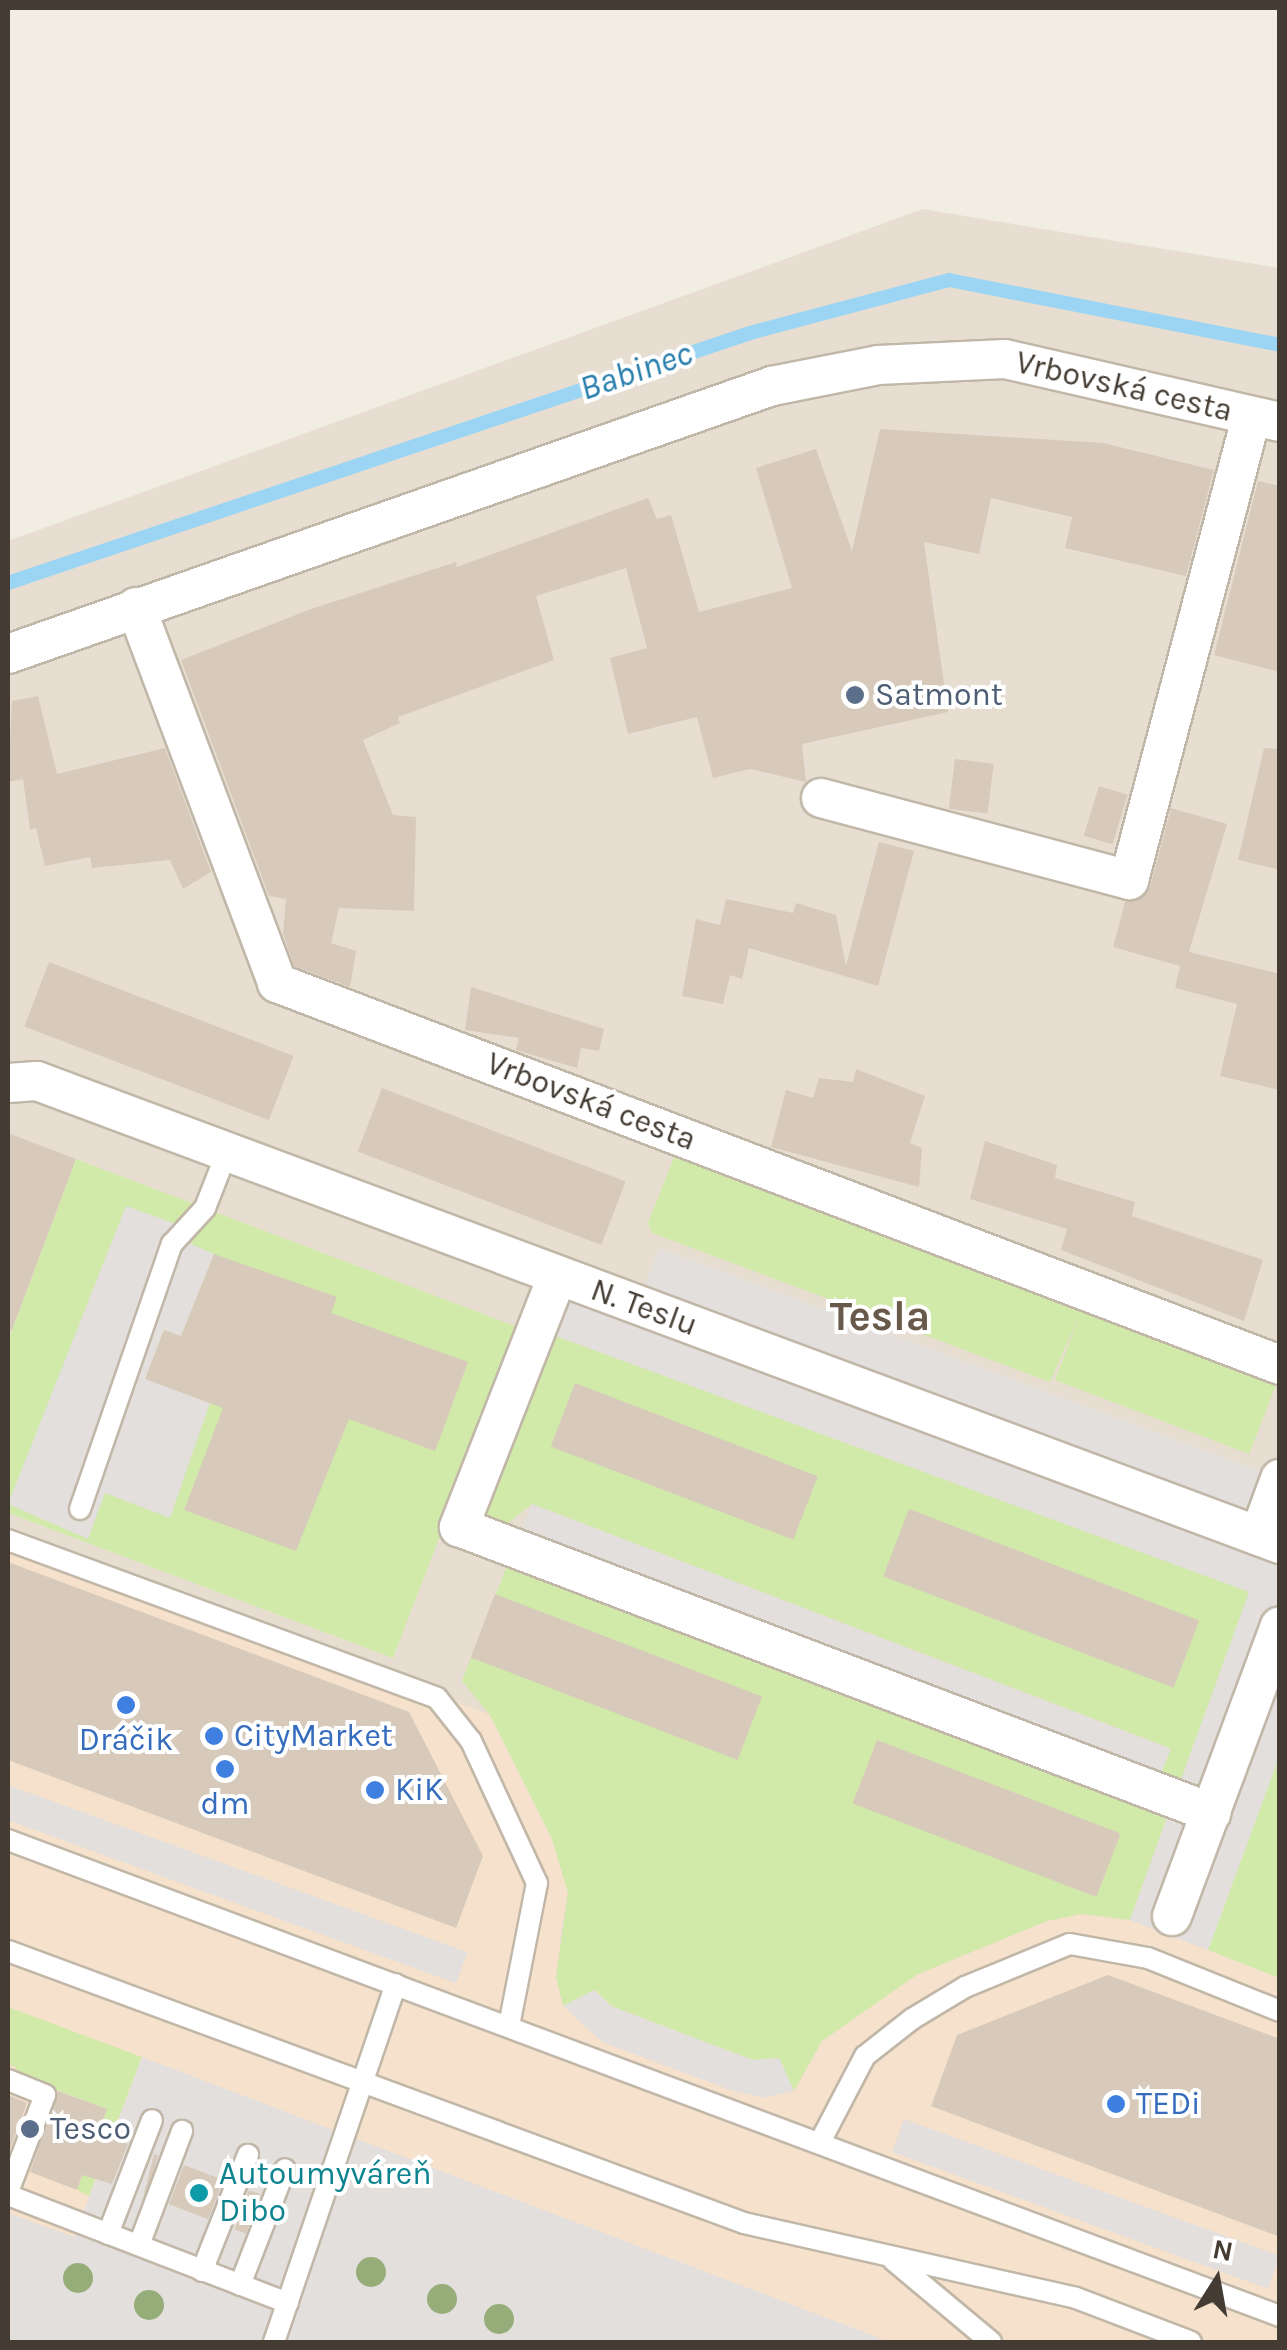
<!DOCTYPE html>
<html>
<head>
<meta charset="utf-8">
<style>
	body { margin:0 }
	#map { position:relative; width:1287px; height:2350px; overflow:hidden; background:#f2ede3; font-family:Karla,sans-serif }
	div>[style] { position:absolute }
	[style*='--x'] { left:calc(var(--x)*1px); top:calc(var(--y)*1px); width:calc(var(--w)*1px); rotate:calc(var(--a)*1deg) }
	.residential>* { inset:0; background:#e7ded1 }
	.commercial>* { inset:0; background:#f6e1cc }
	.green>* { inset:0; background:#d1e9a9 }
	.parking>* { inset:0; background:#e3dfdc; transform-origin:0 0 }
	.stream>* { height:14px; margin:-7px; padding:0 7px; transform-origin:7px; border-radius:7px; background:#9bd5f3 }
	.building>* { inset:0; background:#d7cabb; transform-origin:0 0 }
	.roads { filter:drop-shadow(2px 0 #c1b7a8) drop-shadow(-2px 0 #c1b7a8) drop-shadow(0 2px #c1b7a8) drop-shadow(0 -2px #c1b7a8) }
	.service>* { height:20px; margin:-10px; padding:0 10px; transform-origin:10px; border-radius:10px; background:#fff }
	.minor>* { height:38px; margin:-19px; padding:0 19px; transform-origin:19px; border-radius:19px; background:#fff }
	.trees>* { width:30px; height:30px; margin:-15px; border-radius:50%; background:#96ad7a }
	.dots>* { width:28px; height:28px; translate:-50% -50%; box-sizing:border-box; border:5px solid #fff; border-radius:50% }
	span { translate:-50% -50%; white-space:nowrap; text-align:center; line-height:1.15; -webkit-text-stroke:8px #fff; paint-order:stroke }
	.street-label { font-size:32px; color:#443c33 }
	.service-label { font-size:32px; color:#4e5e75 }
	.left { translate:0 -50%; text-align:left }
	.shop-label { font-size:32px; color:#366cbe }
	.culture-label { font-size:32px; color:#0d838f }
	.water-label { font-size:35px; color:#277dac; font-style:italic }
	.district-label { font-size:42px; color:#68594a; font-weight:700 }
	.frame { position:absolute; inset:0; border:10px solid #443c33; pointer-events:none }
	.north { position:absolute; left:1167px; top:2230px; width:100px; height:100px; -webkit-text-stroke:8px #fff; paint-order:stroke; rotate:11deg; font-size:28px; font-weight:700; line-height:40px; text-align:center; color:#443c33 }
	.north::after { content:''; display:block; margin:auto; width:35px; height:45px; background:#443c33; clip-path:polygon(50% 0,100% 100%,50% 72%,0 100%) }
</style>
</head>
<body>
<div id="map">
	<div class="residential">
		<div style="clip-path:polygon(923px 209px,1279px 268px,1279px 1757px,1208px 1950px,1279px 1978px,1279px 2342px,8px 2342px,8px 1513px,393px 1658px,519px 1328px,76px 1159px,8px 1341px,8px 541px)"></div>
	</div>
	<div class="commercial">
		<div style="clip-path:polygon(8px 1532px,490px 1715px,552px 1839px,568px 1893px,559px 1944px,794px 2091px,822px 2041px,868px 2004px,918px 1974px,1047px 1921px,1081px 1914px,1130px 1920px,1279px 1978px,1279px 2342px,8px 2342px)"></div>
	</div>
	<div class="green">
		<div style="clip-path:polygon(677px 1150px,1084px 1302px,1081px 1311px,1276px 1385px,1249px 1454px,1055px 1380px,1081px 1312px,1050px 1382px,652px 1233px,648px 1223px)"></div>
		<div style="clip-path:polygon(76px 1159px,520px 1328px,393px 1658px,8px 1513px,8px 1341px)"></div>
		<div style="clip-path:polygon(548px 1333px,1250px 1592px,1174px 1799px,1131px 1782px,1170px 1748px,532px 1504px,502px 1528px,484px 1517px,479px 1507px)"></div>
		<div style="clip-path:polygon(508px 1563px,1167px 1817px,1130px 1920px,1081px 1914px,1047px 1921px,918px 1974px,822px 2041px,794px 2091px,779px 2058px,753px 2060px,697px 2039px,611px 2006px,595px 1990px,563px 2006px,556px 1977px,568px 1893px,552px 1839px,490px 1715px,462px 1681px)"></div>
		<div style="clip-path:polygon(1279px 1757px,1279px 1978px,1208px 1950px)"></div>
		<div style="clip-path:polygon(8px 2007px,142px 2057px,89px 2196px,77px 2190px,107px 2109px,14px 2074px,16px 2067px,8px 2064px)"></div>
	</div>
	<div class="parking">
		<div style="clip-path:polygon(126px 1206px,176px 1224px,173px 1236px,214px 1254px,181px 1336px,164px 1330px,146px 1379px,210px 1403px,170px 1518px,105px 1493px,88px 1539px,8px 1504px)"></div>
		<div style="clip-path:polygon(659px 1248px,1279px 1478px,1279px 1757px,1208px 1950px,1130px 1920px,1249px 1592px,548px 1333px,575px 1262px,644px 1288px)"></div>
		<div style="left:532px;top:1504px;width:684px;height:56px;rotate:21deg"></div>
		<div style="left:8px;top:1785px;width:489px;height:33px;rotate:20deg"></div>
		<div style="clip-path:polygon(594px 1990px,611px 2006px,697px 2039px,753px 2060px,779px 2058px,794px 2091px,765px 2098px,733px 2091px,602px 2042px,563px 2006px)"></div>
		<div style="clip-path:polygon(142px 2057px,890px 2342px,8px 2342px,8px 2213px,74px 2237px)"></div>
		<div style="left:904px;top:2119px;width:400px;height:35px;rotate:20deg"></div>
	</div>
	<div class="stream">
		<div style="--x:8;--y:583;--w:783;--a:-18.62"></div>
		<div style="--x:750;--y:333;--w:206;--a:-14.9"></div>
		<div style="--x:949;--y:280;--w:337;--a:11.1"></div>
	</div>
	<div class="building">
		<div style="clip-path:polygon(880px 429px,1103px 443px,1214px 470px,1186px 576px,1065px 548px,1072px 517px,991px 498px,979px 554px,924px 542px,948px 712px,802px 744px,806px 782px,750px 769px,713px 778px,697px 717px,628px 734px,610px 658px,647px 648px,626px 568px,536px 596px,554px 660px,398px 717px,400px 723px,363px 740px,393px 815px,416px 817px,414px 911px,339px 908px,331px 943px,356px 951px,350px 987px,294px 966px,283px 933px,286px 899px,269px 896px,181px 660px,311px 609px,456px 562px,457px 567px,648px 498px,657px 519px,671px 515px,699px 612px,792px 588px,756px 468px,816px 449px,852px 551px)"></div>
		<div style="clip-path:polygon(1258px 481px,1280px 486px,1280px 672px,1214px 655px)"></div>
		<div style="clip-path:polygon(38px 696px,57px 774px,165px 748px,211px 872px,183px 889px,170px 860px,92px 868px,90px 857px,45px 866px,36px 828px,30px 830px,23px 779px,8px 782px,12px 701px)"></div>
		<div style="clip-path:polygon(1264px 748px,1280px 749px,1280px 870px,1238px 860px)"></div>
		<div style="left:955px;top:759px;width:39px;height:50px;rotate:7deg"></div>
		<div style="left:1099px;top:786px;width:30px;height:52px;rotate:17deg"></div>
		<div style="clip-path:polygon(1171px 808px,1227px 824px,1189px 952px,1280px 974px,1280px 1090px,1220px 1076px,1237px 1004px,1175px 988px,1180px 966px,1113px 947px,1125px 902px,1144px 896px,1150px 887px)"></div>
		<div style="clip-path:polygon(879px 842px,914px 851px,878px 986px,749px 948px,742px 979px,730px 975px,723px 1004px,682px 996px,696px 919px,720px 925px,726px 899px,793px 913px,796px 903px,836px 915px,846px 966px)"></div>
		<div style="left:49px;top:962px;width:262px;height:69px;rotate:21deg"></div>
		<div style="clip-path:polygon(471px 987px,604px 1029px,599px 1051px,581px 1048px,577px 1068px,516px 1050px,519px 1038px,465px 1030px)"></div>
		<div style="clip-path:polygon(856px 1069px,925px 1096px,910px 1143px,922px 1148px,919px 1187px,771px 1147px,786px 1090px,813px 1098px,819px 1078px,853px 1082px)"></div>
		<div style="left:382px;top:1088px;width:261px;height:68px;rotate:21deg"></div>
		<div style="clip-path:polygon(8px 1133px,76px 1159px,12px 1330px,8px 1329px)"></div>
		<div style="clip-path:polygon(985px 1141px,1057px 1165px,1055px 1178px,1135px 1202px,1132px 1216px,1263px 1260px,1244px 1321px,1061px 1250px,1067px 1229px,970px 1199px)"></div>
		<div style="clip-path:polygon(214px 1254px,337px 1297px,331px 1313px,468px 1362px,435px 1451px,349px 1419px,296px 1551px,184px 1510px,223px 1408px,145px 1379px,164px 1330px,181px 1336px)"></div>
		<div style="left:575px;top:1383px;width:260px;height:68px;rotate:21deg"></div>
		<div style="left:909px;top:1509px;width:311px;height:72px;rotate:21deg"></div>
		<div style="clip-path:polygon(8px 1562px,409px 1712px,483px 1856px,456px 1928px,8px 1760px)"></div>
		<div style="left:495px;top:1594px;width:286px;height:68px;rotate:21deg"></div>
		<div style="left:877px;top:1740px;width:261px;height:68px;rotate:21deg"></div>
		<div style="clip-path:polygon(1108px 1975px,1280px 2039px,1280px 2237px,931px 2106px,957px 2035px)"></div>
		<div style="clip-path:polygon(58px 2091px,107px 2109px,98px 2133px,128px 2144px,112px 2184px,82px 2175px,77px 2190px,30px 2172px)"></div>
		<div style="clip-path:polygon(8px 2095px,27px 2103px,8px 2155px)"></div>
		<div style="left:154px;top:2154px;width:4px;height:42px;rotate:14deg"></div>
		<div style="left:184px;top:2165px;width:42px;height:42px;rotate:21deg"></div>
		<div style="left:249px;top:2190px;width:12px;height:42px;rotate:20deg"></div>
	</div>
	<div class="roads">
		<div class="service">
			<div style="--x:80;--y:1509;--w:281;--a:-70.9"></div>
			<div style="--x:172;--y:1244;--w:49;--a:-47.5"></div>
			<div style="--x:205;--y:1208;--w:60;--a:-68.6"></div>
			<div style="--x:8;--y:1540;--w:457;--a:20.2"></div>
			<div style="--x:437;--y:1698;--w:55;--a:51.7"></div>
			<div style="--x:471;--y:1741;--w:157;--a:65.1"></div>
			<div style="--x:537;--y:1883;--w:146;--a:101.1"></div>
			<div style="--x:8;--y:1840;--w:1358;--a:20.52"></div>
			<div style="--x:8;--y:1951;--w:785;--a:20.28"></div>
			<div style="--x:744;--y:2223;--w:340;--a:12.7"></div>
			<div style="--x:1076;--y:2298;--w:123;--a:20.9"></div>
			<div style="--x:8;--y:2080;--w:40;--a:22"></div>
			<div style="--x:45;--y:2095;--w:104;--a:110.9"></div>
			<div style="--x:820;--y:2142;--w:97;--a:-62.4"></div>
			<div style="--x:865;--y:2056;--w:60;--a:-38.2"></div>
			<div style="--x:912;--y:2019;--w:62;--a:-31.1"></div>
			<div style="--x:965;--y:1987;--w:113;--a:-22.3"></div>
			<div style="--x:1070;--y:1944;--w:79;--a:10.2"></div>
			<div style="--x:1148;--y:1958;--w:142;--a:21.9"></div>
			<div style="--x:8;--y:2195;--w:300;--a:21.1"></div>
			<div style="--x:108;--y:2234;--w:122;--a:-68.9"></div>
			<div style="--x:139;--y:2245;--w:122;--a:-69.3"></div>
			<div style="--x:893;--y:2260;--w:128;--a:39.9"></div>
			<div style="--x:202;--y:2271;--w:125;--a:-68.4"></div>
			<div style="--x:240;--y:2285;--w:124;--a:-68.8"></div>
			<div style="--x:274;--y:2342;--w:378;--a:-71.2"></div>
		</div>
		<div class="minor">
			<div style="--x:136;--y:607;--w:402;--a:69.4"></div>
			<div style="--x:277;--y:983;--w:1073;--a:20.85"></div>
			<div style="--x:8;--y:654;--w:810;--a:-19.33"></div>
			<div style="--x:772;--y:386;--w:108;--a:-11.2"></div>
			<div style="--x:878;--y:365;--w:127;--a:-2.7"></div>
			<div style="--x:1005;--y:359;--w:282;--a:12.9"></div>
			<div style="--x:821;--y:798;--w:319;--a:14.9"></div>
			<div style="--x:1129;--y:880;--w:480;--a:-75.2"></div>
			<div style="--x:8;--y:1083;--w:29;--a:-4"></div>
			<div style="--x:37;--y:1081;--w:1326;--a:20.43"></div>
			<div style="--x:557;--y:1277;--w:269;--a:111.4"></div>
			<div style="--x:459;--y:1527;--w:805;--a:20.8"></div>
			<div style="--x:1259;--y:1536;--w:61;--a:-69.8"></div>
			<div style="--x:1172;--y:1916;--w:309;--a:-69.6"></div>
		</div>
	</div>
	<div class="trees">
		<div style="left:371px;top:2272px"></div>
		<div style="left:78px;top:2278px"></div>
		<div style="left:442px;top:2299px"></div>
		<div style="left:149px;top:2305px"></div>
		<div style="left:499px;top:2319px"></div>
	</div>
	<div class="dots">
		<div style="left:855px;top:695px;background:#5c6f8a"></div>
		<div style="left:126px;top:1705px;background:#3f7fe0"></div>
		<div style="left:214px;top:1736px;background:#3f7fe0"></div>
		<div style="left:225px;top:1769px;background:#3f7fe0"></div>
		<div style="left:375px;top:1790px;background:#3f7fe0"></div>
		<div style="left:1116px;top:2104px;background:#3f7fe0"></div>
		<div style="left:30px;top:2129px;background:#5c6f8a"></div>
		<div style="left:199px;top:2193px;background:#0f9aa8"></div>
	</div>
	<div class="street-label">
		<span style="left:1124px;top:387px;rotate:13deg">Vrbovská cesta</span>
		<span style="left:591px;top:1102px;rotate:21deg">Vrbovská cesta</span>
		<span style="left:644px;top:1308px;rotate:20deg">N. Teslu</span>
	</div>
	<div class="service-label">
		<span class="left" style="left:875px;top:695px">Satmont</span>
		<span class="left" style="left:50px;top:2129px">Tesco</span>
	</div>
	<div class="shop-label">
		<span class="left" style="left:234px;top:1736px">CityMarket</span>
		<span style="left:126px;top:1740px">Dráčik</span>
		<span class="left" style="left:395px;top:1790px">KiK</span>
		<span style="left:225px;top:1804px">dm</span>
		<span class="left" style="left:1136px;top:2104px">TEDi</span>
	</div>
	<div class="culture-label">
		<span class="left" style="left:219px;top:2193px">Autoumyváreň<br>Dibo</span>
	</div>
	<div class="water-label">
		<span style="left:636px;top:371px;rotate:-19deg">Babinec</span>
	</div>
	<div class="district-label">
		<span style="left:880px;top:1316px">Tesla</span>
	</div>
	<div class="frame"></div>
	<div class="north">N</div>
</div>
</body>
</html>
